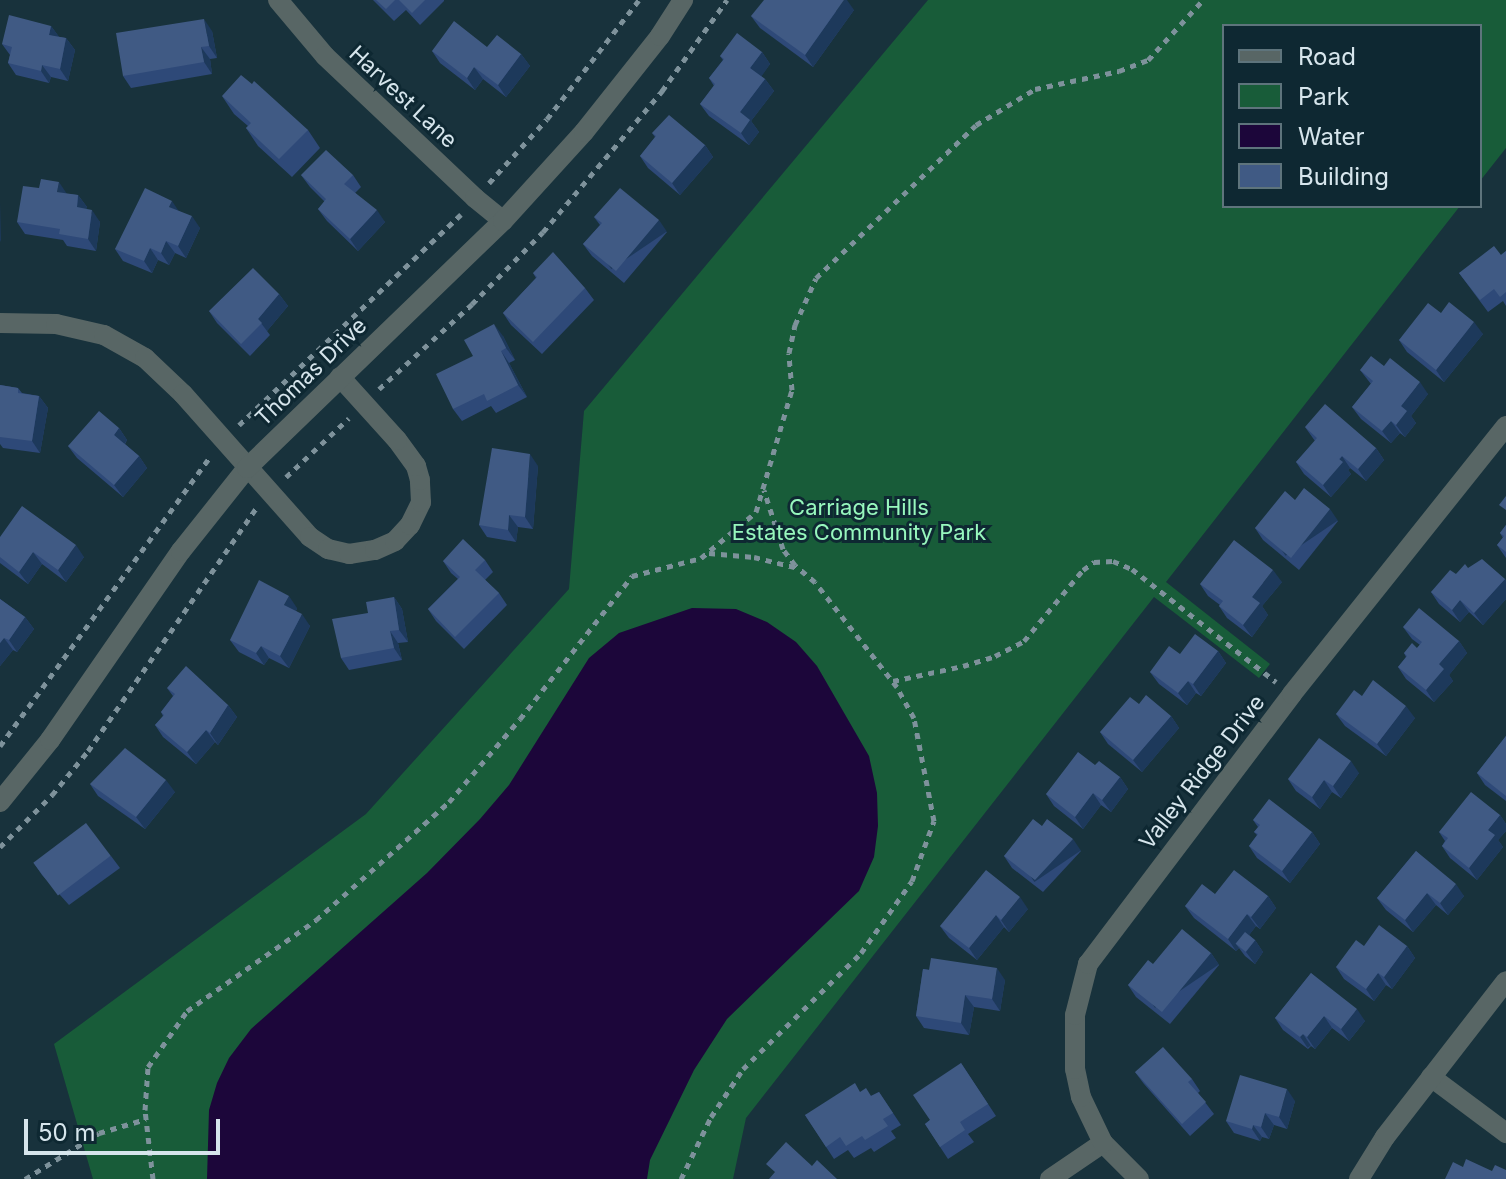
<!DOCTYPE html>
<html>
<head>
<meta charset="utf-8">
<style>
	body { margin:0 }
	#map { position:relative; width:1506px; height:1179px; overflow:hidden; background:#18323c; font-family:Inter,sans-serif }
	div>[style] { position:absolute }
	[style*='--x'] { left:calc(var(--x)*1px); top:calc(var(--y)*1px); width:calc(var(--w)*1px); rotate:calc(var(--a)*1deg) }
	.green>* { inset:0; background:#185c39 }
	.water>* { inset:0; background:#1c063a }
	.path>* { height:5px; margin-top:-2.5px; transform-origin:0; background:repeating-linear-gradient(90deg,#7e929b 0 6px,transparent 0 12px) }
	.street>* { height:20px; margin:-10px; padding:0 10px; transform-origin:10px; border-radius:10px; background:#586665 }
	.wall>* { inset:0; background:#2e4978 }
	.shaded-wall>* { inset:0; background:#1d395b; transform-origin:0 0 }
	.building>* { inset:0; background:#405a84; transform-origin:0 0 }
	span { translate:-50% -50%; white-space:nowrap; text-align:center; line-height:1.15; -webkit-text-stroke:6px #0e2832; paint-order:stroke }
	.street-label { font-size:22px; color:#d6e5ec }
	.park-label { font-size:22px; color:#97f7bd }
	.legend { position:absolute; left:1222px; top:24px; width:260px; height:184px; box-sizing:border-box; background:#0e2832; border:2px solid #5e747c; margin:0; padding:10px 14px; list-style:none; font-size:24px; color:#d6e5ec }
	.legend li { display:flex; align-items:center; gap:16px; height:40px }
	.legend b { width:40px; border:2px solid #5e747c }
	.scale { position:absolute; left:24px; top:1119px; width:196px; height:36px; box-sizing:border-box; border:4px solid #d6e5ec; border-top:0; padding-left:10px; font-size:24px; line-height:28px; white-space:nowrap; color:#d6e5ec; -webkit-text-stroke:6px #0e2832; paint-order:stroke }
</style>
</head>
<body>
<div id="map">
	<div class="green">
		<div style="clip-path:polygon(928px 0,1506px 0,1506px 148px,1480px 181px,1480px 26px,1224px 26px,1224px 206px,1460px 206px,1166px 582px,1270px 664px,1259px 678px,1154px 597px,746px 1118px,733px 1179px,93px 1179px,54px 1044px,366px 814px,569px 589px,584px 411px)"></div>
	</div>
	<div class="water">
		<div style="clip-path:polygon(692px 608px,736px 609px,767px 622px,796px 642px,817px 666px,869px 756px,877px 793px,878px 826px,874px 857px,859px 891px,727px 1019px,694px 1070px,650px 1160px,647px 1179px,207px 1179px,209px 1110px,217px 1083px,229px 1058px,251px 1029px,427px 873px,480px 819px,509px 785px,589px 658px,619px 633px)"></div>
	</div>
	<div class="path">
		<div style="--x:489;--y:183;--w:86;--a:-47.8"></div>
		<div style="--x:547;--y:119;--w:150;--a:-52.3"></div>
		<div style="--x:379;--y:389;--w:126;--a:-42.4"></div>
		<div style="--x:472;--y:304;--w:101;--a:-45.4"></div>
		<div style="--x:543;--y:232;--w:185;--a:-49.8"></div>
		<div style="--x:662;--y:91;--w:112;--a:-54.5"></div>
		<div style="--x:239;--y:425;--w:306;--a:-43.5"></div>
		<div style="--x:286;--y:477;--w:86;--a:-43.1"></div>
		<div style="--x:709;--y:553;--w:45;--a:5.1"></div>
		<div style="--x:754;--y:557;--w:45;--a:14"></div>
		<div style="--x:893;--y:681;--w:72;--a:-12.1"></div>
		<div style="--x:963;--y:666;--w:34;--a:-17"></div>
		<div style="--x:995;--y:656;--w:33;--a:-27"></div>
		<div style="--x:1024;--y:641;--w:92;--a:-50.3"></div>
		<div style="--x:1083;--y:570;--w:14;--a:-36"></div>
		<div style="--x:1094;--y:562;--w:19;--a:-3"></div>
		<div style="--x:1113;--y:561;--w:21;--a:23"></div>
		<div style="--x:1132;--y:569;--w:183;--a:38.1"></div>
		<div style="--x:0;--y:746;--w:359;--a:-54"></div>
		<div style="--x:0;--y:847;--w:74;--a:-45"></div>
		<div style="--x:52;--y:795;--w:57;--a:-50.7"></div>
		<div style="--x:88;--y:751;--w:297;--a:-55.3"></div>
		<div style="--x:25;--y:1179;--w:87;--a:-31.9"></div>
		<div style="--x:99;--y:1133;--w:49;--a:-16.6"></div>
		<div style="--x:153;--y:1179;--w:69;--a:-96.6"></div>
		<div style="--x:145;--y:1110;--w:43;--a:-86"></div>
		<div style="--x:148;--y:1067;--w:68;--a:-55.1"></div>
		<div style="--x:187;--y:1011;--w:158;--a:-35.2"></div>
		<div style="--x:316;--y:920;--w:178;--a:-41.6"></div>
		<div style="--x:449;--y:802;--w:109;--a:-49.5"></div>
		<div style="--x:520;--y:719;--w:182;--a:-51.9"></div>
		<div style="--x:632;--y:576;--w:71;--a:-14.6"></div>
		<div style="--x:701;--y:558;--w:72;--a:-39.9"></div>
		<div style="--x:756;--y:512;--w:127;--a:-73.6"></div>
		<div style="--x:792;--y:390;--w:37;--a:-95"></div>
		<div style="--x:789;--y:353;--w:29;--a:-78"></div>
		<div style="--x:795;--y:325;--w:51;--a:-65.9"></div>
		<div style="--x:816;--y:278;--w:221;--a:-43.7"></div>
		<div style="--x:976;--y:125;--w:69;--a:-31.4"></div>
		<div style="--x:1035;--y:89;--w:86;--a:-12.1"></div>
		<div style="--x:1119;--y:71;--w:31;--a:-21"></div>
		<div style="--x:1148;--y:60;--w:81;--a:-47.5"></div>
		<div style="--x:681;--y:1179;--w:69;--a:-64.2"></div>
		<div style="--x:711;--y:1117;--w:58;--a:-56.3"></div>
		<div style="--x:743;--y:1069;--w:165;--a:-44.5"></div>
		<div style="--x:861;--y:953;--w:88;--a:-54.7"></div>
		<div style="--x:912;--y:881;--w:64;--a:-69.9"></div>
		<div style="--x:934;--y:821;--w:105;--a:-101"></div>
		<div style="--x:914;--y:718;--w:35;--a:-119"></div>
		<div style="--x:897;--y:687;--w:133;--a:-128"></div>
		<div style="--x:815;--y:582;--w:26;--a:-140"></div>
		<div style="--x:795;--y:565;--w:20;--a:-127"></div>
		<div style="--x:783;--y:549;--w:62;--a:-107.9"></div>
	</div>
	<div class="street">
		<div style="--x:278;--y:0;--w:73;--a:50"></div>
		<div style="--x:325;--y:56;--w:207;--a:43.4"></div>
		<div style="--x:475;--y:198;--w:36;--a:39"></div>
		<div style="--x:0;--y:323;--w:56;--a:1"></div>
		<div style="--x:56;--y:324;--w:49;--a:12.9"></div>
		<div style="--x:104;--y:335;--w:47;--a:29.3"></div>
		<div style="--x:145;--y:358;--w:52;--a:43.5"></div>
		<div style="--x:183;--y:394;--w:191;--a:48.4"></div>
		<div style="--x:310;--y:537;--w:22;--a:34"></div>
		<div style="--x:328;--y:549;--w:22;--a:13"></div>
		<div style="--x:349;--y:554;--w:26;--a:-9"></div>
		<div style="--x:375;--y:550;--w:22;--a:-24"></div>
		<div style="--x:395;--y:541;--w:22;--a:-47"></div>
		<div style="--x:410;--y:525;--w:25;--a:-64"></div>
		<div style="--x:421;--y:502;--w:22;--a:-93"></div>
		<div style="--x:420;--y:480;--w:15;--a:-106"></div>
		<div style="--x:416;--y:466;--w:32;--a:-126"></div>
		<div style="--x:397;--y:440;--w:85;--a:-132.1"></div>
		<div style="--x:0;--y:802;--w:80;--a:-51.1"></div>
		<div style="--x:50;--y:740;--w:230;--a:-55.3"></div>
		<div style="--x:181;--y:551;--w:106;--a:-51.5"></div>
		<div style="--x:247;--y:468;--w:356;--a:-44"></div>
		<div style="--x:503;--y:221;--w:120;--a:-47.7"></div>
		<div style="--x:584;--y:132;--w:122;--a:-51.6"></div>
		<div style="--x:660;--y:36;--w:43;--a:-57.4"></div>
		<div style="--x:1431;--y:1077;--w:94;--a:36.7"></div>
		<div style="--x:1050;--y:1179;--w:64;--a:-34.2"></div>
		<div style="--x:1139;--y:1179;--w:51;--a:-135"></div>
		<div style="--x:1103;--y:1143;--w:51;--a:-115.6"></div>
		<div style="--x:1081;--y:1097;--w:29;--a:-102"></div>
		<div style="--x:1075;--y:1069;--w:54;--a:-90"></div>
		<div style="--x:1075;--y:1015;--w:53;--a:-75.7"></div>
		<div style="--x:1088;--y:964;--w:338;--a:-52.9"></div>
		<div style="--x:1292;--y:694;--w:343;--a:-51.4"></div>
		<div style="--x:1359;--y:1179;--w:49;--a:-58.2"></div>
		<div style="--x:1385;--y:1137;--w:197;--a:-52.2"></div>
	</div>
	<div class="wall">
		<div style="clip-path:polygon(373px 0,444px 0,444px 1px,420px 25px,406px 10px,394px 21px)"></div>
		<div style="clip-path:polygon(854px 10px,813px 67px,760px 28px,751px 16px)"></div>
		<div style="clip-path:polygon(51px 26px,59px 37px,66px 38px,75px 50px,68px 81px,51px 77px,49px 83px,16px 75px,8px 63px,10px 55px,2px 44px)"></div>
		<div style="clip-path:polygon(212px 31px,217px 58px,210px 59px,212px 74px,131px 88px,123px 76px)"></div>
		<div style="clip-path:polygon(487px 47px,521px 54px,530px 66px,506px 97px,483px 79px,475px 90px,440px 63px,432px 51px)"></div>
		<div style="clip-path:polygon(762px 52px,770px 64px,761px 76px,765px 79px,774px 91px,751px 121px,759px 132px,749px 145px,709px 116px,700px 104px,714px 86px,709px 78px,723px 60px,720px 56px)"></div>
		<div style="clip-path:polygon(222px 96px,308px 130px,320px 148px,292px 177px,258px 146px,246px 128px,248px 126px,234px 114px)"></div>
		<div style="clip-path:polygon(652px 133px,705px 145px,713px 157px,680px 195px,648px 168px,640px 156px,655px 137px)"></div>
		<div style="clip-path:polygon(301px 175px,353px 175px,361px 187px,355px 193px,385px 222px,358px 251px,327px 221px,318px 209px,325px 202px,310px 187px)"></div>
		<div style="clip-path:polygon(67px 194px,78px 195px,87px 207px,86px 209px,100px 222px,96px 251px,67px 246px,63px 240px,25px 234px,17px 222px)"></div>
		<div style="clip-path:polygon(179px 211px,200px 228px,186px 258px,175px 253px,169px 265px,158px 260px,152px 273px,123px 261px,115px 249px)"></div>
		<div style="clip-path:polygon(594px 217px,667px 232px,624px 283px,592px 256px,583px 244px,600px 225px)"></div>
		<div style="clip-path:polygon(1506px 251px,1506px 306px,1503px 301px,1488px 312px,1459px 273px,1501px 255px)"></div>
		<div style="clip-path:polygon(533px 273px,585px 288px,594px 300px,542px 354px,511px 325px,503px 313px,536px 278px)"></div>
		<div style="clip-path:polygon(279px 294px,288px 306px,267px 331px,270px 335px,250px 356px,217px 323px,209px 311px)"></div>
		<div style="clip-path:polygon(1441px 313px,1483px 334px,1444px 382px,1407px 352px,1399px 340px)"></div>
		<div style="clip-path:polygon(503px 336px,515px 360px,509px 363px,527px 397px,496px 413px,491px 406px,462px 421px,453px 409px,473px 356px)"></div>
		<div style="clip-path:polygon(1384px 366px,1428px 394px,1411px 416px,1416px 423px,1405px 437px,1400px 433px,1391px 443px,1361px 419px,1352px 407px,1371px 384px,1360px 370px)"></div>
		<div style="clip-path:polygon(0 385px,18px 388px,22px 393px,39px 396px,48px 408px,40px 453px,3px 448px,0 444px)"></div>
		<div style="clip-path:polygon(1305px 427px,1376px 448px,1384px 460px,1366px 481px,1350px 468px,1348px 470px,1351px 474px,1331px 497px,1304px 474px,1296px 462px,1315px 441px)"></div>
		<div style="clip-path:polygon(119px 428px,127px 440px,125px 444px,139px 456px,147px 468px,123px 497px,77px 458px,68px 446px)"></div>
		<div style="clip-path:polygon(538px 466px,533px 529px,518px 527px,516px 542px,487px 537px,479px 525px)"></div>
		<div style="clip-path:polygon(1295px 500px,1338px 521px,1299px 570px,1263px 540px,1255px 528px)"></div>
		<div style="clip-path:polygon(1506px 525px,1506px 558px,1497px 545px,1503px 538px,1500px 533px)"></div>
		<div style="clip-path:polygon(0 537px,84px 557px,66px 582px,42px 564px,28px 584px,0 563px)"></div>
		<div style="clip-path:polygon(485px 560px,493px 572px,485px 580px,499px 593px,507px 605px,464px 649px,436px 621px,428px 609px,458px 579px,451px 573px,443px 561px)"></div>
		<div style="clip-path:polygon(1468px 568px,1505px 579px,1506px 581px,1506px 599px,1483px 625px,1469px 612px,1460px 622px,1439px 604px,1431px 592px,1456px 574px)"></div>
		<div style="clip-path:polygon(1282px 582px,1262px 606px,1268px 615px,1252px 637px,1227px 618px,1219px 606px,1220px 605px,1208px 596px,1200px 584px)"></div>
		<div style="clip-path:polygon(394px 597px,402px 609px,408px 642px,398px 643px,402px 660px,349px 670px,341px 658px,368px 613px)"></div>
		<div style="clip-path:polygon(0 599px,25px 617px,34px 629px,17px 652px,13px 650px,0 666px)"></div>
		<div style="clip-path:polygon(297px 608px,296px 611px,310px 626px,289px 668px,269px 658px,264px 665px,239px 652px,230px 640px)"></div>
		<div style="clip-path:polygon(1403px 627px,1459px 641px,1467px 653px,1449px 675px,1453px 681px,1434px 702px,1406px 679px,1398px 667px,1406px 657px,1404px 653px,1417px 648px,1420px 645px,1412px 639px)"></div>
		<div style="clip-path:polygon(1218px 651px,1226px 663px,1201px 696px,1196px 693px,1187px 705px,1159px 684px,1150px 672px,1180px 654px)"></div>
		<div style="clip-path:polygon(167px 688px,228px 705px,237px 717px,218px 745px,215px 742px,196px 764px,163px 737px,155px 725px,163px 716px,161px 712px,173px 696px)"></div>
		<div style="clip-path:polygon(1362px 696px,1415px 718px,1386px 756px,1345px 726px,1336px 714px)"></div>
		<div style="clip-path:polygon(1171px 716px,1179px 728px,1142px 772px,1108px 744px,1100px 732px)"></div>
		<div style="clip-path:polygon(1506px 736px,1506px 801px,1485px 785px,1477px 773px)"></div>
		<div style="clip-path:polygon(1095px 765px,1120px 777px,1128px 789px,1111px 812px,1101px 805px,1083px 829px,1054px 806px,1046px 794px)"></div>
		<div style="clip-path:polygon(1359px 773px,1341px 798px,1332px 792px,1320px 809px,1296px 791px,1288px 779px)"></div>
		<div style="clip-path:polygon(90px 784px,175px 792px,145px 829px,98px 796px)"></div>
		<div style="clip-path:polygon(1500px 815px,1506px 824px,1506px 831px,1498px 840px,1503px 847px,1477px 880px,1450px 858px,1442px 846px,1445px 841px,1439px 832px)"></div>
		<div style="clip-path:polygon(1253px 820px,1312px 832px,1320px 844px,1290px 883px,1257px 858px,1249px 846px,1257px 835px,1254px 832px,1258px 827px)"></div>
		<div style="clip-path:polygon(1042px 826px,1081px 851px,1043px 892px,1012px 868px,1004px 856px)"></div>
		<div style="clip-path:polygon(1416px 851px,1464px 896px,1448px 915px,1436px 905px,1413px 932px,1386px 910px,1377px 898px)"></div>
		<div style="clip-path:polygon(111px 856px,120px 868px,69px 905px,42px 875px,34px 863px)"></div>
		<div style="clip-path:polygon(1215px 894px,1268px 896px,1276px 908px,1260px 929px,1256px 926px,1249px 935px,1255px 940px,1263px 952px,1255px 964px,1245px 956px,1239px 948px,1236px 951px,1194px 918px,1185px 906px)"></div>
		<div style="clip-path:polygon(1028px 909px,1009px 932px,1004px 927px,977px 960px,949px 938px,940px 926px)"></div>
		<div style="clip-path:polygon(1407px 946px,1415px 958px,1392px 989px,1386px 985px,1374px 1001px,1344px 979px,1336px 967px)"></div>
		<div style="clip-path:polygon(1211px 953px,1219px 965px,1170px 1024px,1136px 997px,1128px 985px,1153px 964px)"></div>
		<div style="clip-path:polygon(923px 969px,1005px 980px,1000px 1011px,974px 1007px,969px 1035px,924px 1028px,916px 1016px)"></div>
		<div style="clip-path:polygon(1311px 973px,1365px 1021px,1349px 1041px,1332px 1028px,1315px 1049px,1311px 1046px,1308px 1049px,1283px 1030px,1275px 1018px)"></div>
		<div style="clip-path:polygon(961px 1063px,996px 1116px,968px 1134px,974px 1142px,948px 1159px,925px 1124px,930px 1120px)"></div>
		<div style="clip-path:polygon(1135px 1072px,1192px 1079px,1200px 1091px,1198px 1093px,1214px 1114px,1190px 1136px,1144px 1084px)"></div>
		<div style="clip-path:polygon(860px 1092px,871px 1096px,879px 1092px,901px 1125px,891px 1131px,896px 1138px,874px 1152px,871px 1148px,854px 1158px,848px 1150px,834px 1159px,805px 1115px)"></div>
		<div style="clip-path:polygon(1295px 1101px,1287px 1129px,1274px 1125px,1269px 1139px,1262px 1137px,1260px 1141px,1234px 1133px,1226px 1121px)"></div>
	</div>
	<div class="shaded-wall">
		<div style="clip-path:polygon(844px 0,847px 0,854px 10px,813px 67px,805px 55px)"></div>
		<div style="clip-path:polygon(204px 19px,212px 31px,217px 58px,209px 46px)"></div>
		<div style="clip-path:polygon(51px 26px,60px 38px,49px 35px)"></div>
		<div style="clip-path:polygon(66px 38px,75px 50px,68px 81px,60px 69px)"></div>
		<div style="clip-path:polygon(201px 47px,210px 59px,212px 74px,204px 62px)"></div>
		<div style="clip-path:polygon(762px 52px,770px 64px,759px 80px,750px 68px)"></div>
		<div style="clip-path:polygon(521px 54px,530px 66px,506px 97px,498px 85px)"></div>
		<div style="clip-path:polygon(42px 65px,51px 77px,49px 83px,41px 71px)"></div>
		<div style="clip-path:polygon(474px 67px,483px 79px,475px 90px,467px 78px)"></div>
		<div style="clip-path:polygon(765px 79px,774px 91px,751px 121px,759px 132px,749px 145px,741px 133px,740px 112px)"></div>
		<div style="clip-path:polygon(705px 145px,713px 157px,680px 195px,672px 183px)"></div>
		<div style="clip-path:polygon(59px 182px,67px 194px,57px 192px)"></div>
		<div style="clip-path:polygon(78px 195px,87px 207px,85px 219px,77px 207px)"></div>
		<div style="clip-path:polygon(172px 201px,180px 213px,169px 207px)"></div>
		<div style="clip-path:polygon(0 202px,1px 242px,0 240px)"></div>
		<div style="clip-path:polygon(92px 210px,100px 222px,96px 251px,88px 239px)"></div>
		<div style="clip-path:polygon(377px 210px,385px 222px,358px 251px,350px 239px)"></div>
		<div style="clip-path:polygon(192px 216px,200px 228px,186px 258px,178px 246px)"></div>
		<div style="left:659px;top:220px;width:14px;height:67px;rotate:56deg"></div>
		<div style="clip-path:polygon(166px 241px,175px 253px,169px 265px,161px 253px)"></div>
		<div style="clip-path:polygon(150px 248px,158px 260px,152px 273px,144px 261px)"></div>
		<div style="clip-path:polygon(279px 294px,288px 306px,267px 331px,258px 319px)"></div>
		<div style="clip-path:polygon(1474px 322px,1483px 334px,1444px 382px,1436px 370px)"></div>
		<div style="clip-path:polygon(494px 324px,503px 336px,515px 360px,506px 348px)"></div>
		<div style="clip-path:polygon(501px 351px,509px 363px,527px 397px,518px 385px)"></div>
		<div style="clip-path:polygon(1420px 382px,1428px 394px,1411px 416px,1416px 423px,1405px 437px,1396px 425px,1401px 406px)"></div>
		<div style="clip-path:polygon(39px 396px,48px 408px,40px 453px,32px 441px)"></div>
		<div style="clip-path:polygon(1391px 421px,1400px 433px,1391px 443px,1382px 431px)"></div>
		<div style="clip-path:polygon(119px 428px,127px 440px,122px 447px,114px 435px)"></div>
		<div style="clip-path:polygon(1376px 448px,1384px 460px,1366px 481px,1358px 469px)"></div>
		<div style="clip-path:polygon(530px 454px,538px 466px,533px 529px,525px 517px)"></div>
		<div style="clip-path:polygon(139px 456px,147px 468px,123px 497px,114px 485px)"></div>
		<div style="clip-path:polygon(1342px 456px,1350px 468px,1348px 470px,1351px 474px,1331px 497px,1323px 485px)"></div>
		<div style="left:1330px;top:509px;width:14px;height:63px;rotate:56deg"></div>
		<div style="clip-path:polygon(509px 515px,518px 527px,516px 542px,508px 530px)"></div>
		<div style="clip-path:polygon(76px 545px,84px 557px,66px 582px,58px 570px)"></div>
		<div style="clip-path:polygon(33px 552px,42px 564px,28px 584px,19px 572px)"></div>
		<div style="clip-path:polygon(1273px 570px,1282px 582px,1262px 606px,1268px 615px,1252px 637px,1243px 625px,1252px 597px)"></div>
		<div style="clip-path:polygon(1505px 579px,1506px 581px,1506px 599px,1483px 625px,1474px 613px)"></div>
		<div style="clip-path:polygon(289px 596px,297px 608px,293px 617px,284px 605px)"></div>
		<div style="clip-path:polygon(394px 597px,402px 609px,408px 642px,399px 630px)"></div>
		<div style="clip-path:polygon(1460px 600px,1469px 612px,1460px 622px,1452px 610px)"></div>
		<div style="clip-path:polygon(302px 614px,310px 626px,289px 668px,280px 656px)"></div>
		<div style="clip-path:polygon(25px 617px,34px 629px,17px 652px,9px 640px)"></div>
		<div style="clip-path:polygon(390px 631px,398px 643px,402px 660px,394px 648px)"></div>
		<div style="clip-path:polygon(4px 638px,13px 650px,0 666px,0 643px)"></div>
		<div style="clip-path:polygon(1459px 641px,1467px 653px,1449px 675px,1453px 681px,1434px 702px,1426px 690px,1439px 664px)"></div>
		<div style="clip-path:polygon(261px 646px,269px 658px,264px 665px,256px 653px)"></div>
		<div style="clip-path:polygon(1218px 651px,1226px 663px,1201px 696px,1193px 684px)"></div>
		<div style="clip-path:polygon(1188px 681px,1196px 693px,1187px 705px,1178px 693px)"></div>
		<div style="clip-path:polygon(228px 705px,237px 717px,218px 745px,210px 733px)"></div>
		<div style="clip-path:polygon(1406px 706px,1415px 718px,1386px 756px,1377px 744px)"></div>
		<div style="clip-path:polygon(1171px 716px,1179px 728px,1142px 772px,1133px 760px)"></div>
		<div style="clip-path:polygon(206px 730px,215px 742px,196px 764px,187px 752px)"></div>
		<div style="clip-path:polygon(1351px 761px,1359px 773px,1341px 798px,1333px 786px)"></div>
		<div style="clip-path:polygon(1120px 777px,1128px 789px,1111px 812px,1102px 800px)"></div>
		<div style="clip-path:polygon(166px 780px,175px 792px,145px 829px,136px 817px)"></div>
		<div style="clip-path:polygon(1324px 780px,1332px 792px,1320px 809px,1312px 797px)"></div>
		<div style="clip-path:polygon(1093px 793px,1101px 805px,1083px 829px,1075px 817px)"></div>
		<div style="clip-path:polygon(1500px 815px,1506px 824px,1506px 831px,1498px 840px,1503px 847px,1477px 880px,1469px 868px,1488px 830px)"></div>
		<div style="clip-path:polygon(1312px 832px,1320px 844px,1290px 883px,1282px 871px)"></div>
		<div style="left:1073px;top:839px;width:14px;height:56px;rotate:56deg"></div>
		<div style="clip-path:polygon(1456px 884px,1464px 896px,1448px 915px,1440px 903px)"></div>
		<div style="clip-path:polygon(1427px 893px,1436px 905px,1413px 932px,1405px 920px)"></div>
		<div style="clip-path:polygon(1268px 896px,1276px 908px,1260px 929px,1251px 917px)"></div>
		<div style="clip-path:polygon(1020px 897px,1028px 909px,1009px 932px,1001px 920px)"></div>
		<div style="clip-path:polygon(1247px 914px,1256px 926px,1240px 947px,1236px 944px,1239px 948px,1236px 951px,1228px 939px)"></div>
		<div style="clip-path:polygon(996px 915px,1004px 927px,977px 960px,969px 948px)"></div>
		<div style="clip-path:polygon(1255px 940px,1263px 952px,1255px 964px,1246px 952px)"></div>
		<div style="clip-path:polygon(1407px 946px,1415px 958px,1392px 989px,1384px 977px)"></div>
		<div style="left:1211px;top:953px;width:14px;height:77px;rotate:56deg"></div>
		<div style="clip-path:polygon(997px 968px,1005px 980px,1000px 1011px,992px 999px)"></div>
		<div style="clip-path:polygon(1378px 973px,1386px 985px,1374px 1001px,1366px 989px)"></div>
		<div style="clip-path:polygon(965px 995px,974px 1007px,969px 1035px,961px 1023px)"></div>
		<div style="clip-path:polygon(1357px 1009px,1365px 1021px,1349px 1041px,1341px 1029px)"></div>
		<div style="clip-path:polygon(1324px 1016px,1332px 1028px,1315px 1049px,1307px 1037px)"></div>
		<div style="left:1303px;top:1034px;width:14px;height:4px;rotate:56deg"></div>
		<div style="clip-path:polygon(1287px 1089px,1295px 1101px,1287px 1129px,1279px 1117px)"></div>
		<div style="clip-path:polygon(1265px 1113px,1274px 1125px,1269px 1139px,1261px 1127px)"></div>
		<div style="clip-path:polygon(1253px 1125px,1262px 1137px,1260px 1141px,1252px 1129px)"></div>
	</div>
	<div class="building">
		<div style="clip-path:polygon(376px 0,395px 0,386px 9px)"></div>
		<div style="clip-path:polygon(399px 0,425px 0,412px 13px)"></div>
		<div style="clip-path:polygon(764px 0,844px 0,805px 55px,751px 16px)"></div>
		<div style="clip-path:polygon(9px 15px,51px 26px,49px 35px,66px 38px,60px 69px,42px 65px,41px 71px,8px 63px,12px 47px,2px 44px)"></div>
		<div style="clip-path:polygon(204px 19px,209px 46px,201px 47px,204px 62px,123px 76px,116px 33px)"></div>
		<div style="clip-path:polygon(454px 21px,487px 47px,497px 35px,521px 54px,498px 85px,474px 67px,467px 78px,432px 51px)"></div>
		<div style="clip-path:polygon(737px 33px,762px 52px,750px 68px,765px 79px,740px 112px,750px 120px,741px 133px,700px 104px,715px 84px,709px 78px,724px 59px,720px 56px)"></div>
		<div style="clip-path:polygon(241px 75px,252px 84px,254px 81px,308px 130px,279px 159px,246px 128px,251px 123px,222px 96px)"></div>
		<div style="clip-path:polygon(669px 115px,705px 145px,672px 183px,640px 156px,656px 136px,652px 133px)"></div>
		<div style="clip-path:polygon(326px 150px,353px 175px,344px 184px,377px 210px,350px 239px,318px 209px,326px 199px,301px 175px)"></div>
		<div style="clip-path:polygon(41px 179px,59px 182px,57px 192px,78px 195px,77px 207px,92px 210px,88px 239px,59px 234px,60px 229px,17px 222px,23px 186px,39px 188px)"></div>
		<div style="clip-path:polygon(145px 188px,172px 201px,169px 207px,192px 216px,178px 246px,166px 241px,161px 253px,150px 248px,144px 261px,115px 249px)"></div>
		<div style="clip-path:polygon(620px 188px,659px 220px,616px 271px,583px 244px,602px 223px,594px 217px)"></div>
		<div style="clip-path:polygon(1494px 246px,1501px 255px,1506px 251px,1506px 292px,1500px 297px,1494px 289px,1480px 300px,1459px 273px)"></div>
		<div style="clip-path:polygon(553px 252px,585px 288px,533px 342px,503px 313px,537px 277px,533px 273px)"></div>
		<div style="clip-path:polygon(253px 268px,279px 294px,258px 319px,262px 323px,241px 344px,209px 311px)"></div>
		<div style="clip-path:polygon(1449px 302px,1474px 322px,1436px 370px,1399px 340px,1428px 303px,1441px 313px)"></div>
		<div style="clip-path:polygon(494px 324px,506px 348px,501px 351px,518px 385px,487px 401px,484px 394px,453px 409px,436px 374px,473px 356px,464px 340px)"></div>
		<div style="clip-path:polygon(1371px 356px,1384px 366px,1390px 358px,1420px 382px,1401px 406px,1407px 411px,1396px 425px,1391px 421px,1382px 431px,1352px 407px,1373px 381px,1360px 370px)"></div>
		<div style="clip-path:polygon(0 385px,18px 388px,18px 393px,39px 396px,32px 441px,0 437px)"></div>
		<div style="clip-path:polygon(1325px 404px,1376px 448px,1358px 469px,1342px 456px,1339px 459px,1343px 462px,1323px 485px,1296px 462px,1317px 438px,1305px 427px)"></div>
		<div style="clip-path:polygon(99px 411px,119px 428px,114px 435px,139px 456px,114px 485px,68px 446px)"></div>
		<div style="clip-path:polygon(492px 448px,530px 454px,525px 517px,509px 515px,508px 530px,479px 525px)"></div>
		<div style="clip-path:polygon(1304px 488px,1330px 509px,1291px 558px,1255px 528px,1285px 491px,1295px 500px)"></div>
		<div style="clip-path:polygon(1506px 496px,1506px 510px,1499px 505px)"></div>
		<div style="clip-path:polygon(22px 506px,76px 545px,58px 570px,33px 552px,19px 572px,0 557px,0 537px)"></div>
		<div style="clip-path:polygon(1506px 525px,1506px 552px,1497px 545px,1504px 536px,1500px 533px)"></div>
		<div style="clip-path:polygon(463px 539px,485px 560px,475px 570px,499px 593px,455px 637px,428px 609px,460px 577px,443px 561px)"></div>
		<div style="clip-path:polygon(1234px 540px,1273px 570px,1252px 597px,1260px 603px,1243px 625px,1219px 606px,1223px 601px,1200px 584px)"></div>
		<div style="clip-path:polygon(1482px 559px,1505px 579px,1474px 613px,1460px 600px,1452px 610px,1431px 592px,1450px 570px,1456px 574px,1465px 564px,1468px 568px)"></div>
		<div style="clip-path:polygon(259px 580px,289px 596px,284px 605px,302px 614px,280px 656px,261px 646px,256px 653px,230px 640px)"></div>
		<div style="clip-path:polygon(394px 597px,399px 630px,390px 631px,394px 648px,341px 658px,332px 619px,368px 613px,366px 602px)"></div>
		<div style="clip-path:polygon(0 599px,25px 617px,9px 640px,4px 638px,0 643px)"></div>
		<div style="clip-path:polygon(1419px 608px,1459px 641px,1439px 664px,1444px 669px,1426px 690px,1398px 667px,1407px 656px,1404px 653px,1412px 643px,1417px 648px,1422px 642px,1403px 627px)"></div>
		<div style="clip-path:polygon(1195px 634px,1218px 651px,1193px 684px,1188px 681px,1178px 693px,1150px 672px,1169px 646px,1180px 654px)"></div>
		<div style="clip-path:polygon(186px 666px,228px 705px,210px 733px,206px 730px,187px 752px,155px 725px,164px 715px,161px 712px,175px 694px,167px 688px)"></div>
		<div style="clip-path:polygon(1373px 680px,1406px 706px,1377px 744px,1336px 714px,1354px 690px,1362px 696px)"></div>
		<div style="clip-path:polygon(1146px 695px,1171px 716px,1133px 760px,1100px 732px,1130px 697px,1139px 704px)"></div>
		<div style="clip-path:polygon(1506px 736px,1506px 796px,1477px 773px)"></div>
		<div style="clip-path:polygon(1319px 738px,1351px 761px,1333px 786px,1324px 780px,1312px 797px,1288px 779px)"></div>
		<div style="clip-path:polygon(125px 748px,166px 780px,136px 817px,90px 784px)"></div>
		<div style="clip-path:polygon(1078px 752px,1095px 765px,1099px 761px,1120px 777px,1102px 800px,1093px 793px,1075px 817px,1046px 794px)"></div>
		<div style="clip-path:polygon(1471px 792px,1500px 815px,1488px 830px,1495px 835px,1469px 868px,1442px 846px,1448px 838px,1439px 832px)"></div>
		<div style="clip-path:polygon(1269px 799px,1312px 832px,1282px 871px,1249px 846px,1258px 834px,1254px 832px,1260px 825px,1253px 820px)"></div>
		<div style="clip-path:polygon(1033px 819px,1042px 826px,1047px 819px,1073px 839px,1035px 880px,1004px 856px)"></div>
		<div style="left:86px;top:823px;width:41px;height:66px;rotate:53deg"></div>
		<div style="clip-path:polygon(1416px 851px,1456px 884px,1440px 903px,1427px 893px,1405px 920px,1377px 898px)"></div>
		<div style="clip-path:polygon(986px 870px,1020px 897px,1001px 920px,996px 915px,969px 948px,940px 926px)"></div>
		<div style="clip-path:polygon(1234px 870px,1268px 896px,1251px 917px,1247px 914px,1228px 939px,1185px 906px,1202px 884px,1215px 894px)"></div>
		<div style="clip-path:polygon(1379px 925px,1407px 946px,1384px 977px,1378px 973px,1366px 989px,1336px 967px,1356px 940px,1364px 946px)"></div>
		<div style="clip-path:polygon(1182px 929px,1211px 953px,1162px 1012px,1128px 985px,1148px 960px,1153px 964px)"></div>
		<div style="left:1245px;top:932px;width:13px;height:15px;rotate:39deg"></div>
		<div style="clip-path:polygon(931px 958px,997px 968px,992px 999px,965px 995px,961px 1023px,916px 1016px,923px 969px,929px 970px)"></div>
		<div style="clip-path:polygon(1311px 973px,1357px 1009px,1341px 1029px,1324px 1016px,1307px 1037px,1303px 1034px,1300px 1037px,1275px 1018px)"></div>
		<div style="clip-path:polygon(1163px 1047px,1192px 1079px,1188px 1082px,1206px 1102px,1182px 1124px,1135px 1072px)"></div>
		<div style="clip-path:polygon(961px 1063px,988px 1104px,960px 1122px,965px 1130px,940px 1147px,925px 1124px,930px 1120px,913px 1095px)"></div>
		<div style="clip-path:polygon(1240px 1075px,1287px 1089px,1279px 1117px,1265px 1113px,1261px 1127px,1253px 1125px,1252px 1129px,1226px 1121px)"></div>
		<div style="clip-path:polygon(855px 1083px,860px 1092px,866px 1088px,871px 1096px,879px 1092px,893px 1113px,883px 1119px,888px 1126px,865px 1140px,862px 1136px,846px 1146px,840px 1137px,826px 1147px,805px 1115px)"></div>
		<div style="clip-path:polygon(786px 1142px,812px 1166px,817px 1160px,837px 1179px,769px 1179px,775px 1172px,766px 1164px)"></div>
		<div style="clip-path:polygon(1466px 1159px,1492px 1171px,1495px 1165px,1506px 1170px,1506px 1179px,1445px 1179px,1453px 1162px,1463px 1167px)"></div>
	</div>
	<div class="street-label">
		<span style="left:403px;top:97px;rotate:43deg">Harvest Lane</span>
		<span style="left:311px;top:372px;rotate:-44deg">Thomas Drive</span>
		<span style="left:1202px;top:772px;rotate:-52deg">Valley Ridge Drive</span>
	</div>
	<div class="park-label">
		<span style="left:859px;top:520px">Carriage Hills<br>Estates Community Park</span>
	</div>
	<ul class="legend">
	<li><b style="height:10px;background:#586665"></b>Road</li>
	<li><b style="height:22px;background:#185c39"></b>Park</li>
	<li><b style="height:22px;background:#1c063a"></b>Water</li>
	<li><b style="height:22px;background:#405a84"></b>Building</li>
	</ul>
	<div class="scale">50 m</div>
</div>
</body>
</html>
